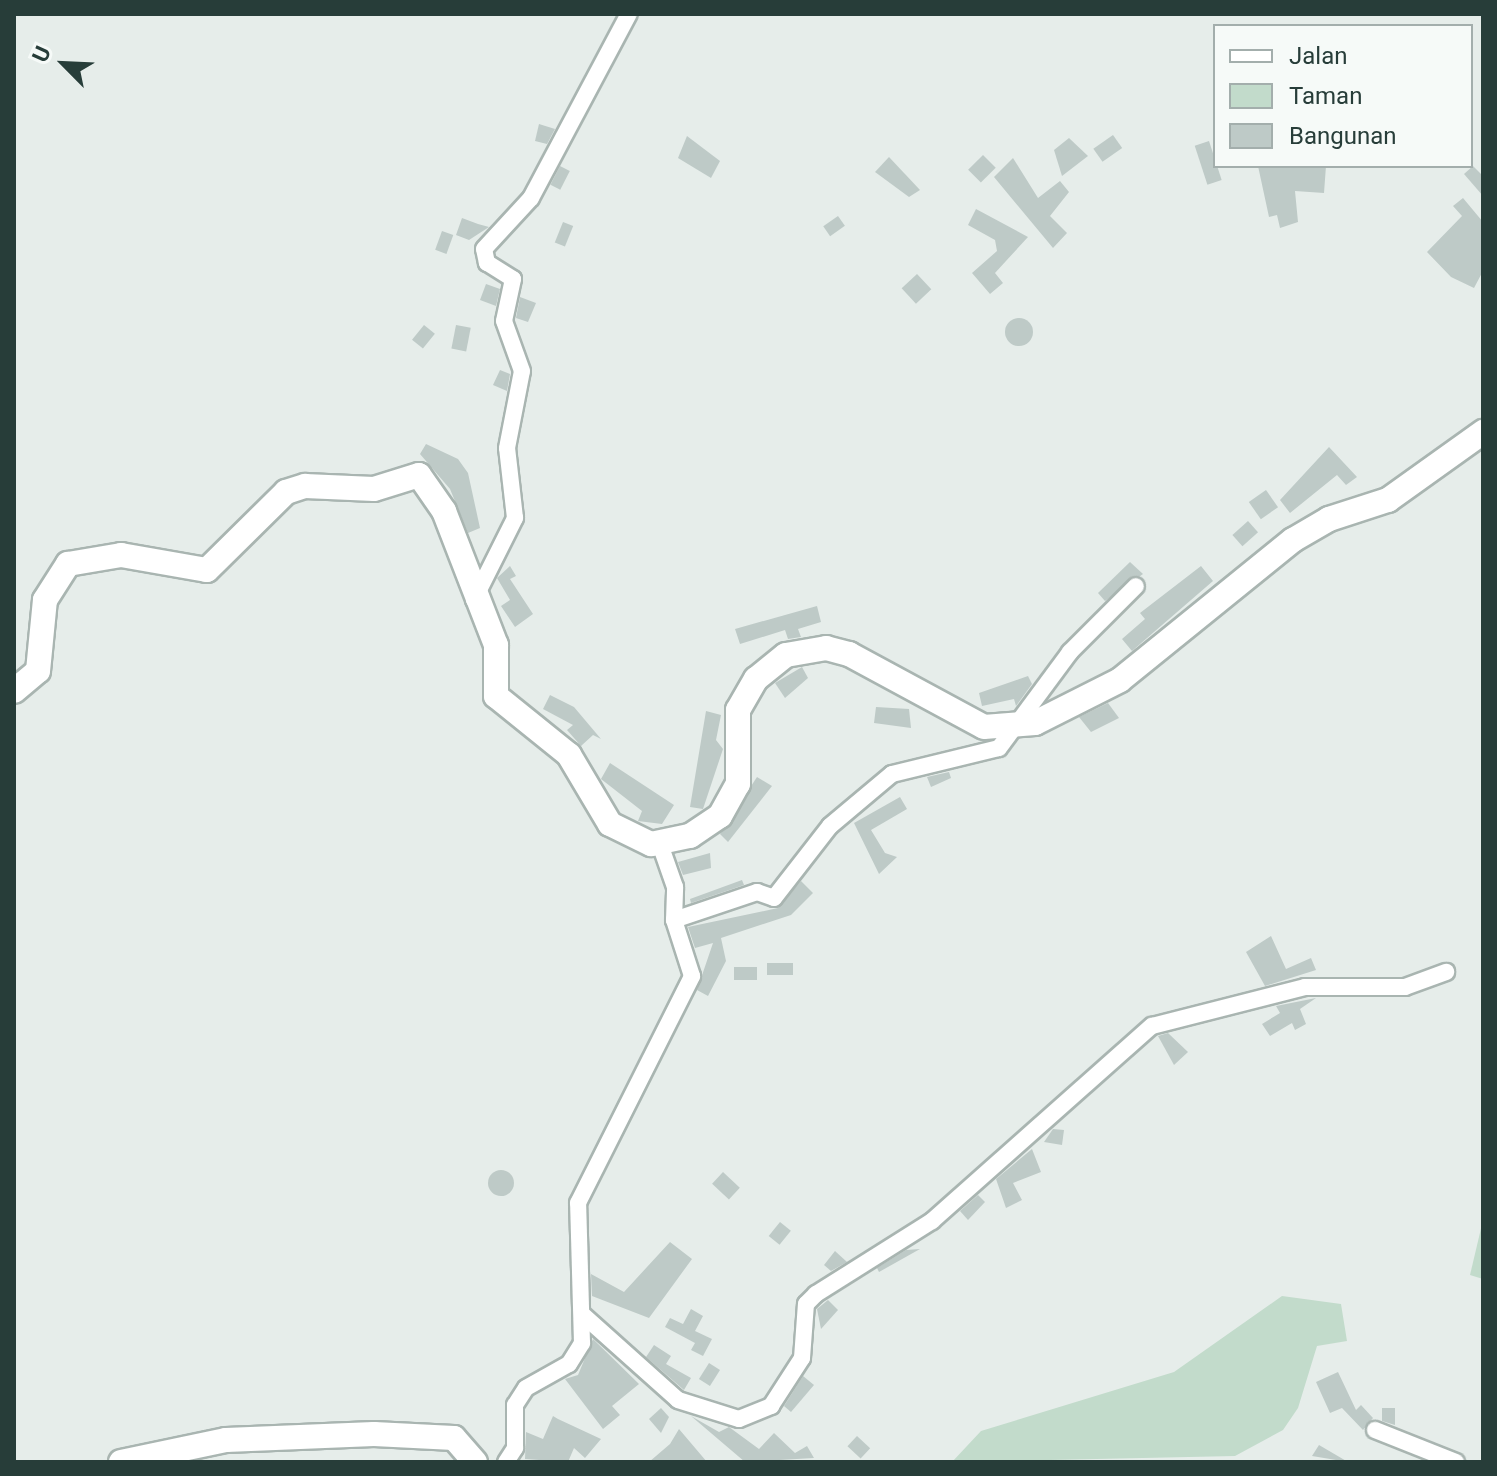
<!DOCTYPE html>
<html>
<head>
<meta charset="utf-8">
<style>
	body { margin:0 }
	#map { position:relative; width:1497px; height:1476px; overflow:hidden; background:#e6edea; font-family:Roboto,sans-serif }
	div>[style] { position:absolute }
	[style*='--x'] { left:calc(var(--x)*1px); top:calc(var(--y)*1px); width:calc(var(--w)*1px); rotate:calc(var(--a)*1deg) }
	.green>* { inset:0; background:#c2dbcb }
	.building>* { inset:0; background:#becac7; transform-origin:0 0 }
	.round { border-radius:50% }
	.roads { filter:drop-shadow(2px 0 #a9b5b1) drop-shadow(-2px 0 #a9b5b1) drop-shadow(0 2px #a9b5b1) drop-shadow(0 -2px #a9b5b1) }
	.street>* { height:16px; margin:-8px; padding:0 8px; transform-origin:8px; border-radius:8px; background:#fff }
	.secondary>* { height:24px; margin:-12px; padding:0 12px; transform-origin:12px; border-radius:12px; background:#fff }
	span { translate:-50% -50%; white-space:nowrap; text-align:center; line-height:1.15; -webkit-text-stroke:6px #f6faf8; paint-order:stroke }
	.frame { position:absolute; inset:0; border:16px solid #273d39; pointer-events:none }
	.legend { position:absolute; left:1213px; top:24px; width:260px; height:144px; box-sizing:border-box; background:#f6faf8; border:2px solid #a3aeac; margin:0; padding:10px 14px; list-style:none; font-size:24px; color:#273d39 }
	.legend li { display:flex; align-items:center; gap:16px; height:40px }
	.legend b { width:40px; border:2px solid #a3aeac }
	.north { position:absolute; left:24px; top:24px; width:80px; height:80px; -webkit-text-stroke:6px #f6faf8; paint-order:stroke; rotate:294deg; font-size:22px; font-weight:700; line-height:32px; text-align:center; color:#273d39 }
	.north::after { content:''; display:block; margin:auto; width:28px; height:36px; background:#273d39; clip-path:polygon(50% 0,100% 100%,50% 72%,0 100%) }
</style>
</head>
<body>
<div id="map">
	<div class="green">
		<div style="clip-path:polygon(1483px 1220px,1483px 1279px,1470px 1275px)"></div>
		<div style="clip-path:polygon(1282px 1296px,1341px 1304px,1347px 1341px,1317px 1346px,1298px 1408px,1283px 1430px,1235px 1456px,952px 1462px,981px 1431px,1174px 1372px)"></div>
	</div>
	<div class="building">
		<div style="clip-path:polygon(539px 124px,555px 129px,547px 144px,535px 141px)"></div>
		<div style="left:1113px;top:135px;width:16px;height:24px;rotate:55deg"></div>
		<div style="clip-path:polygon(687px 136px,720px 161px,711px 178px,678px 158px)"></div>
		<div style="clip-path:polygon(1069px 138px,1088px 156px,1062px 176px,1054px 150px)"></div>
		<div style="left:1209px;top:141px;width:41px;height:15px;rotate:72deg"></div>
		<div style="left:983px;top:155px;width:18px;height:21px;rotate:45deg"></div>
		<div style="clip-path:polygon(889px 157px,920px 190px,909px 197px,875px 172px)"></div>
		<div style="clip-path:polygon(1013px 158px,1038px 198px,1060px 181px,1069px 192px,1050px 216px,1067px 233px,1053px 248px,994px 177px)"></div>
		<div style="left:560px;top:166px;width:11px;height:21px;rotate:27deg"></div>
		<div style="clip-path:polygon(1258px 166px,1326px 166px,1324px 193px,1295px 191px,1298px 222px,1280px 228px,1277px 215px,1269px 217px)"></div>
		<div style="clip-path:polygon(1473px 166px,1483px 176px,1483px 196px,1464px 174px)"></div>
		<div style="clip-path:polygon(1463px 198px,1483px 222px,1483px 271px,1474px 288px,1451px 277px,1427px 252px,1462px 216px,1453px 206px)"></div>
		<div style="clip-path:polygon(976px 209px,1028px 237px,995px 273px,1003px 283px,990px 294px,972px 273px,997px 251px,995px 240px,968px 225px)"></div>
		<div style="left:838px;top:216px;width:12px;height:18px;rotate:55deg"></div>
		<div style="clip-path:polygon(462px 218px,478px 224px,489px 227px,469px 240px,456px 235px)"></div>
		<div style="left:563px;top:222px;width:11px;height:22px;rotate:22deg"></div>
		<div style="left:442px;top:231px;width:12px;height:20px;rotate:20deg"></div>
		<div style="left:917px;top:274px;width:21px;height:21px;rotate:47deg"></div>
		<div style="clip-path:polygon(486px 284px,500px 289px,496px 306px,480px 300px)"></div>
		<div style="clip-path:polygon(520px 297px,536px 303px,528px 322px,516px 318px)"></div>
		<div class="round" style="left:1005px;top:318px;width:28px;height:28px"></div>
		<div style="left:424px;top:325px;width:14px;height:19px;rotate:39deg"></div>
		<div style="left:456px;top:325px;width:15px;height:24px;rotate:11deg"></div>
		<div style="clip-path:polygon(500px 370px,510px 374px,507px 391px,493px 385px)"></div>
		<div style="clip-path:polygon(426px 444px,458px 459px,468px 473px,480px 528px,468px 533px,450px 489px,420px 454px)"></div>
		<div style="clip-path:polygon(1329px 447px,1357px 477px,1346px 485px,1337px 475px,1290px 513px,1280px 500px)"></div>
		<div style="left:1266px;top:490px;width:21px;height:21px;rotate:55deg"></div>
		<div style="left:1248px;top:521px;width:15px;height:21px;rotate:48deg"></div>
		<div style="clip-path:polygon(1130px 562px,1143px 574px,1105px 601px,1098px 593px)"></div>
		<div style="clip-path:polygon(510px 566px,516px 576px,510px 579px,533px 614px,515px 627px,501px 606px,510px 600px,497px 578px)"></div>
		<div style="clip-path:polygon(1201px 566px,1213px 581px,1132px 651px,1122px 639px,1145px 619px,1140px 613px)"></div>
		<div style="clip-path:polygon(817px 606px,821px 622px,798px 629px,801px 637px,788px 639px,785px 630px,740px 644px,735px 629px)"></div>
		<div style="clip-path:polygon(802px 667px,808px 678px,785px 698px,775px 683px)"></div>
		<div style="clip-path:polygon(1028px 676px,1032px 684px,1016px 706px,1014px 699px,982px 706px,979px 693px)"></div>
		<div style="clip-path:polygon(550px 695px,574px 707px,601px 739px,593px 735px,581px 746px,567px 730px,573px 725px,543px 709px)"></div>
		<div style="clip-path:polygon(1108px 703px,1119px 718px,1091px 732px,1079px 717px)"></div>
		<div style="clip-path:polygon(876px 707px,909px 709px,911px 728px,874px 723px)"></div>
		<div style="clip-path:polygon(706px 711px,721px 715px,716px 740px,723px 749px,703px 809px,690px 807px)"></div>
		<div style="clip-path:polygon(610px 763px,674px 805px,662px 824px,638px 821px,642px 811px,601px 779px)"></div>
		<div style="clip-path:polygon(949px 772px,951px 778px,931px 787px,927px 777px)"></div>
		<div style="clip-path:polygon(757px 777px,772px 786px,728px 842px,720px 834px)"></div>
		<div style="clip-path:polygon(900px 797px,907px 809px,871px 830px,885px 853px,897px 857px,879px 874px,854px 823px)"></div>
		<div style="clip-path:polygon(710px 853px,711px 868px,683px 875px,678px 862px)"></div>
		<div style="clip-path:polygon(742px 880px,744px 885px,691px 903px,690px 899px)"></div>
		<div style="clip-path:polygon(801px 881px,813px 893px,791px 915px,721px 938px,726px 961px,708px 996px,697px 990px,713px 943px,695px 948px,688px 927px,778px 908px)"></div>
		<div style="clip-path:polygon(1271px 936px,1286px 969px,1311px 958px,1316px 970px,1265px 986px,1246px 952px)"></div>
		<div style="left:793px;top:963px;width:12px;height:26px;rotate:90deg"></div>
		<div style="left:757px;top:967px;width:13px;height:23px;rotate:90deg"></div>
		<div style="clip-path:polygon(1316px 998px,1300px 1009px,1306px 1024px,1295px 1030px,1292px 1023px,1270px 1036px,1262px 1024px,1280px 1013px,1276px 1006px)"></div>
		<div style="clip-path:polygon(1168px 1033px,1188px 1052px,1174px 1065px,1158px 1036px)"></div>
		<div style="clip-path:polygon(1053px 1129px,1064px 1130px,1062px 1145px,1044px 1142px)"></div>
		<div style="clip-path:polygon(1032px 1149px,1041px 1172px,1013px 1183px,1022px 1200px,1006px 1208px,996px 1179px)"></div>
		<div class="round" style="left:488px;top:1170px;width:26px;height:26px"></div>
		<div style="left:723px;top:1172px;width:23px;height:16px;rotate:43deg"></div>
		<div style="clip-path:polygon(978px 1195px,985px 1202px,968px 1220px,960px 1211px)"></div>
		<div style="left:780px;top:1222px;width:14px;height:18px;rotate:39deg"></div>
		<div style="clip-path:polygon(670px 1242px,692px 1259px,649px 1318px,592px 1296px,591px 1274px,624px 1292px)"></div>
		<div style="clip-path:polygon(920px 1249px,879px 1272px,877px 1268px,906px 1250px)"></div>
		<div style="clip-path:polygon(835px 1251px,847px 1262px,831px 1271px,824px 1265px)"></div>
		<div style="clip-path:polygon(828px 1300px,838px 1310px,821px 1329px,817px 1309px)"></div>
		<div style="clip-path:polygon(691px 1309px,703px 1316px,695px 1331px,712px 1339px,703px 1356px,691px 1350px,695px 1343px,665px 1327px,670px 1318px,683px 1324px)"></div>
		<div style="clip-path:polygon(593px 1339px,639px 1384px,612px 1406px,620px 1415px,603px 1429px,565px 1379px,578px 1375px)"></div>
		<div style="clip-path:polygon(654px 1345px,671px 1356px,666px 1364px,691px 1378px,684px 1390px,646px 1357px)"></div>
		<div style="left:709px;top:1363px;width:13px;height:19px;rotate:32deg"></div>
		<div style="clip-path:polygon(1338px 1372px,1356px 1410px,1361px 1405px,1373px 1418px,1363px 1430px,1342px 1408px,1330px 1413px,1316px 1382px)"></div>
		<div style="clip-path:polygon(803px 1376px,814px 1385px,791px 1412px,784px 1406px)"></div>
		<div style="clip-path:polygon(661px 1408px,669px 1417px,661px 1433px,649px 1419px)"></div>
		<div style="clip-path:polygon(1382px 1408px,1395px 1408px,1395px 1425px,1382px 1421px)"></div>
		<div style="clip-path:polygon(553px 1416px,558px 1419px,601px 1439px,585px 1458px,574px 1448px,568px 1462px,525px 1459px,526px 1432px,543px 1439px)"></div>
		<div style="clip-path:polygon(691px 1416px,719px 1432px,729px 1427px,759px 1449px,774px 1433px,795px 1453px,807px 1446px,814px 1458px,745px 1462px)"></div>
		<div style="clip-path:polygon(679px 1429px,707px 1462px,649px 1462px,670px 1444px)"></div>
		<div style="left:857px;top:1436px;width:18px;height:14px;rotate:43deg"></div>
		<div style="clip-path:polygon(1319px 1445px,1348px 1462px,1312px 1456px)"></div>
	</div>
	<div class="roads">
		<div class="street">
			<div style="--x:474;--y:600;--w:92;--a:-63.4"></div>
			<div style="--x:515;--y:518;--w:70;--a:-96.5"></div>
			<div style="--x:507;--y:448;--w:78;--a:-79"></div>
			<div style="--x:522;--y:371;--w:53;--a:-109.8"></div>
			<div style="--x:504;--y:321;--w:43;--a:-77.9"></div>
			<div style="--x:513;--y:279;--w:31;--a:-148"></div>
			<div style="--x:487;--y:263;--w:14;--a:-102"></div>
			<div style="--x:484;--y:249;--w:69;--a:-47.3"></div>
			<div style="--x:531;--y:198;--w:208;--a:-62"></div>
			<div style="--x:674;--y:920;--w:88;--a:-18.6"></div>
			<div style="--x:757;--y:892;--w:18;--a:19"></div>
			<div style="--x:774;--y:898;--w:91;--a:-52.1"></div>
			<div style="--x:830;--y:826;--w:81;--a:-40"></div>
			<div style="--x:892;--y:774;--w:110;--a:-13.7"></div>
			<div style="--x:999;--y:748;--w:119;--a:-53.5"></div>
			<div style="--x:1070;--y:652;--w:93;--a:-45"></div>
			<div style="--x:583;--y:1315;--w:127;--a:41.8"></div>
			<div style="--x:678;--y:1400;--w:64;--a:17.3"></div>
			<div style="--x:739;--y:1419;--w:35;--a:-22"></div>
			<div style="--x:771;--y:1406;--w:57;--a:-57.1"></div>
			<div style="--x:802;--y:1358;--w:54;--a:-85.8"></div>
			<div style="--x:806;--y:1304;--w:14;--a:-45"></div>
			<div style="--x:816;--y:1294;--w:137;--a:-32.2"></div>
			<div style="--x:932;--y:1221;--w:294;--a:-41.6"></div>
			<div style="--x:1152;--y:1026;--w:158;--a:-14.3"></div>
			<div style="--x:1305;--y:987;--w:100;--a:0"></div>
			<div style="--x:1405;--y:987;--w:44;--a:-20.1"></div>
			<div style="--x:1375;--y:1430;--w:87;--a:21.6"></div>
			<div style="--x:506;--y:1462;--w:17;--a:-57"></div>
			<div style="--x:515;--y:1448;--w:43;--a:-90"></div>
			<div style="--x:515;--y:1405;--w:20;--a:-57"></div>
			<div style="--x:526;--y:1388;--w:49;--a:-29.2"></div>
			<div style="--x:569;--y:1364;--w:25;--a:-58"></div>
			<div style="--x:582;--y:1343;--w:140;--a:-91.6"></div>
			<div style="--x:578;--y:1203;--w:254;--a:-63.3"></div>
			<div style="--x:692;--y:976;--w:59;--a:-107.8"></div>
			<div style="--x:674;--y:920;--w:33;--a:-88"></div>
			<div style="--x:675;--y:887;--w:42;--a:-109.3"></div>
			<div style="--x:661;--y:847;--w:10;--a:-163"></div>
		</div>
		<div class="secondary">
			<div style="--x:14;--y:691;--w:31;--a:-40"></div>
			<div style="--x:38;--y:671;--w:71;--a:-84.4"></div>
			<div style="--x:45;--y:600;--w:43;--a:-57.4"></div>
			<div style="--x:68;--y:564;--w:54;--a:-9.6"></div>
			<div style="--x:121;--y:555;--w:87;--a:9.9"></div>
			<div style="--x:207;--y:570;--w:111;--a:-44.6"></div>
			<div style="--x:286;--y:492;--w:20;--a:-18"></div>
			<div style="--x:305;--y:486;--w:69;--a:2.5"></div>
			<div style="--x:374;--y:489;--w:47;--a:-17.3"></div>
			<div style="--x:419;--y:475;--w:44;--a:55.2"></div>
			<div style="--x:444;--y:511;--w:144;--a:68.8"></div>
			<div style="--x:496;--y:645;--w:51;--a:90"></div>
			<div style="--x:496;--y:696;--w:94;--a:38.9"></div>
			<div style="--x:569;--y:755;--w:80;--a:59.3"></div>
			<div style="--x:610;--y:824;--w:46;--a:26"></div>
			<div style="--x:651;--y:844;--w:40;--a:-12"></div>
			<div style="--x:690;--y:836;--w:36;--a:-34"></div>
			<div style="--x:720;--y:816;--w:37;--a:-61"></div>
			<div style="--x:738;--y:784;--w:74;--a:-90"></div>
			<div style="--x:738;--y:710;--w:36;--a:-60"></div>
			<div style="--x:756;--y:679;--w:38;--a:-39"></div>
			<div style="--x:786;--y:655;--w:41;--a:-9.9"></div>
			<div style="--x:826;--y:648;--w:24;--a:15"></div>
			<div style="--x:849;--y:654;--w:153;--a:28.4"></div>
			<div style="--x:984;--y:727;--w:51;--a:-4.5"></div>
			<div style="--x:1035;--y:723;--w:95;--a:-26.8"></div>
			<div style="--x:1120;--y:680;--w:223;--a:-39"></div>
			<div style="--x:1293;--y:540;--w:42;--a:-30.3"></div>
			<div style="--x:1329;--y:519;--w:62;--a:-17.9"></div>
			<div style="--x:1388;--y:500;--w:117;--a:-35.6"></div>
			<div style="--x:121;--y:1462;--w:107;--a:-11.8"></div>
			<div style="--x:226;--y:1440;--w:148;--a:-2.3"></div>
			<div style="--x:374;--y:1434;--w:80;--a:2.9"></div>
			<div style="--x:454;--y:1438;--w:32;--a:49"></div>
		</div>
	</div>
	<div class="frame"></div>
	<ul class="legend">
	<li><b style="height:10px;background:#fff"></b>Jalan</li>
	<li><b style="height:22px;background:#c2dbcb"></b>Taman</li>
	<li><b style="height:22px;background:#becac7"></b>Bangunan</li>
	</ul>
	<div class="north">U</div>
</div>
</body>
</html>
